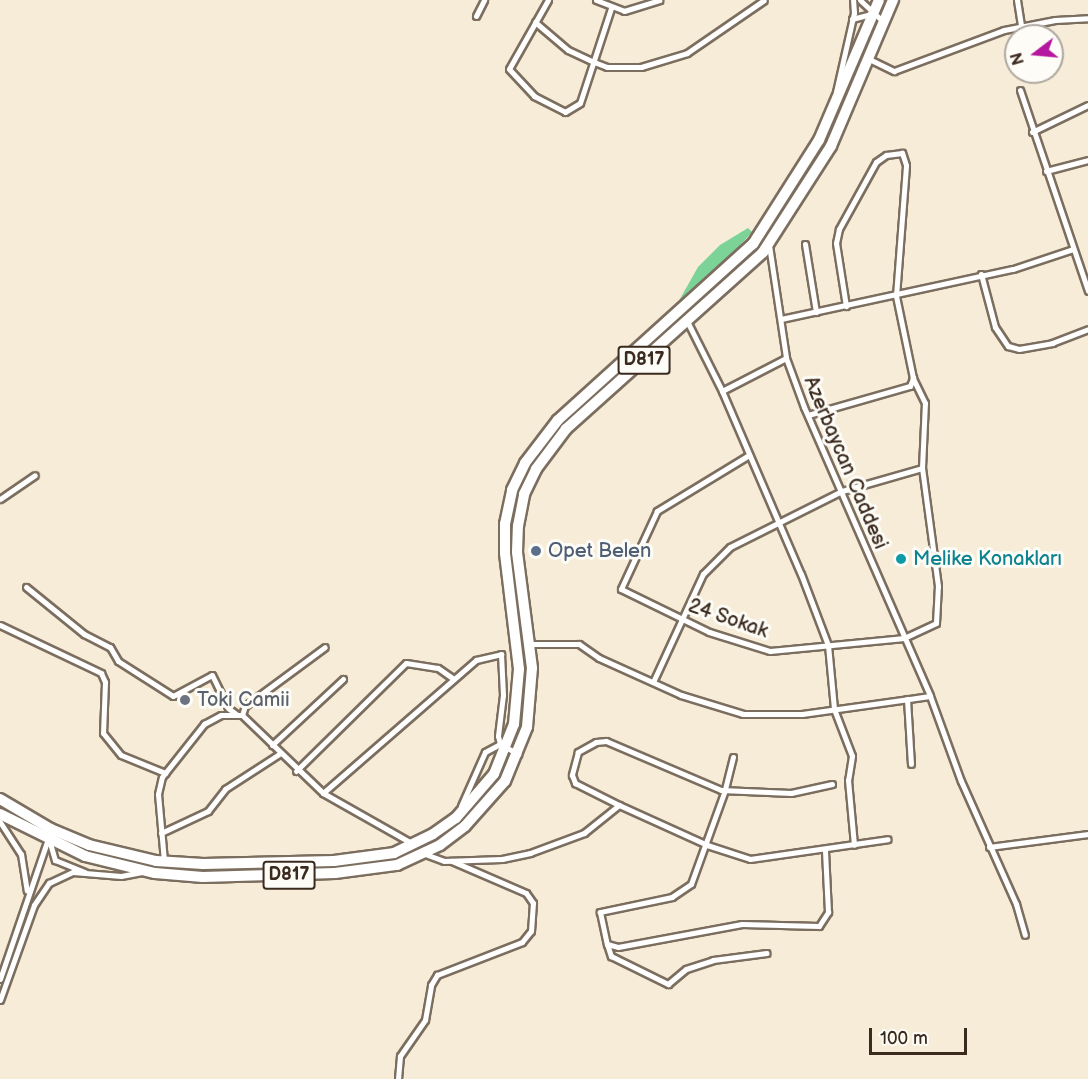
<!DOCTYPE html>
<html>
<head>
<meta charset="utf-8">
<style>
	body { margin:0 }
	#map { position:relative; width:1088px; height:1079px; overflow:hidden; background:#f6ecd8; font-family:"Balsamiq Sans",sans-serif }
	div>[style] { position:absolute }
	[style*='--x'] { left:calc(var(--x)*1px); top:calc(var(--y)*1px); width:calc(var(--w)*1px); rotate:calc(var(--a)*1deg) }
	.green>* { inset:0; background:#7cd397 }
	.roads { filter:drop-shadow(2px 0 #7c6e5f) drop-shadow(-2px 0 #7c6e5f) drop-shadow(0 2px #7c6e5f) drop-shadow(0 -2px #7c6e5f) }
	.street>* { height:5px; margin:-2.5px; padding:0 2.5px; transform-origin:2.5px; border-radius:2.5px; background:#fff }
	.highway>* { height:10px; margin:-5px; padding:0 5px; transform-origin:5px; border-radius:5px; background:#fff }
	.dots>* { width:16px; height:16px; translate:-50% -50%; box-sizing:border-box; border:3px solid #fdfcf7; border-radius:50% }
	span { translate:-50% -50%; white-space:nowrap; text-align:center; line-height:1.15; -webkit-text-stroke:6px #fdfcf7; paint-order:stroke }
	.shield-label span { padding:2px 4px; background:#fdfcf7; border:2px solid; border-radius:4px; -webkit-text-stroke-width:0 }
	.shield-label { font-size:18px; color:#3b2a1e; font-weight:700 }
	.street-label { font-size:20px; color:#3b2a1e }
	.service-label { font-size:20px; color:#4e5e75 }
	.left { translate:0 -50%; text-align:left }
	.culture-label { font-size:20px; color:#0d838f }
	.worship-label { font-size:20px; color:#5b616d }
	.north { position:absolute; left:1004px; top:24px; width:60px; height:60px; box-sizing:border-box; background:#fdfcf7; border:2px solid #afa8a0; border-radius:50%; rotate:254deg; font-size:16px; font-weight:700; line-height:24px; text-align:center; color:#3b2a1e }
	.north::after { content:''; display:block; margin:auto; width:21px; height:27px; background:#b5179e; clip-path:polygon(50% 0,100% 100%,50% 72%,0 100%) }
	.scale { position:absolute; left:869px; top:1028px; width:98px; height:27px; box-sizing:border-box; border:3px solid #3b2a1e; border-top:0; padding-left:8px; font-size:18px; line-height:21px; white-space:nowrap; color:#3b2a1e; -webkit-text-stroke:4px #fdfcf7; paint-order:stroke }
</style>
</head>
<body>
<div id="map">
	<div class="green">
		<div style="clip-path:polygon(748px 228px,752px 232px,724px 263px,676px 306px,698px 267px,720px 245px)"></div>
	</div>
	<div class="roads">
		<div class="street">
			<div style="--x:548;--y:0;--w:79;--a:119.5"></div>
			<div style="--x:509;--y:69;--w:37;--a:47"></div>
			<div style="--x:534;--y:96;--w:35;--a:27"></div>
			<div style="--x:565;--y:112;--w:17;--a:-31"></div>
			<div style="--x:580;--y:103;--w:100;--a:-71.9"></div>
			<div style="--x:596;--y:0;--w:30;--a:21"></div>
			<div style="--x:624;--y:11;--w:37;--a:-17"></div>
			<div style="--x:860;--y:0;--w:33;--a:43"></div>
			<div style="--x:1017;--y:0;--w:26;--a:81"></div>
			<div style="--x:476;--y:16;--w:18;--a:-63"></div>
			<div style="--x:852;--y:19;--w:20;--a:-15"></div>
			<div style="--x:535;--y:22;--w:43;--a:40.3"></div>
			<div style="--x:568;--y:50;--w:29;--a:25"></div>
			<div style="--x:594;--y:62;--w:14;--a:21"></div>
			<div style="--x:607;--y:67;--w:34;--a:0"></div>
			<div style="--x:641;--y:67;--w:48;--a:-16.9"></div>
			<div style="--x:687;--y:53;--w:93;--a:-34.5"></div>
			<div style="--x:869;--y:59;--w:28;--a:26"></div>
			<div style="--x:894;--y:71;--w:117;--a:-20.4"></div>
			<div style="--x:1004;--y:30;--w:52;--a:-11.1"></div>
			<div style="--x:1055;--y:20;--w:33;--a:-3"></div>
			<div style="--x:1020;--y:90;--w:212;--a:71.3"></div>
			<div style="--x:836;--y:92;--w:81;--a:-77.2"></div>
			<div style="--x:854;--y:13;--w:13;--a:-94"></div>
			<div style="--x:1032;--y:132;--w:62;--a:-25.7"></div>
			<div style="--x:1046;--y:171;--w:43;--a:-14.7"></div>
			<div style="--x:805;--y:244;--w:69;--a:80.8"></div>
			<div style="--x:769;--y:245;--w:114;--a:81.4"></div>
			<div style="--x:786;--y:358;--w:52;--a:69.8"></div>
			<div style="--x:804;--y:407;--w:315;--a:66.4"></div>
			<div style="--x:930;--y:696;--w:90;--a:70"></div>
			<div style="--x:961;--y:781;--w:135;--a:65.9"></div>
			<div style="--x:1016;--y:904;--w:32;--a:74"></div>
			<div style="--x:981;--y:274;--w:55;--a:75.2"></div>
			<div style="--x:995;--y:327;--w:23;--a:56"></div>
			<div style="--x:1008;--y:346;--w:11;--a:15"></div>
			<div style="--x:1019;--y:349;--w:34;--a:-10"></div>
			<div style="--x:1052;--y:343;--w:39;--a:-21"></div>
			<div style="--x:781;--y:319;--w:237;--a:-12.2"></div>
			<div style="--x:1013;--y:269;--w:63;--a:-18.4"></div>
			<div style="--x:688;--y:323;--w:76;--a:63.4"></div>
			<div style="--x:722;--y:391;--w:199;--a:66.7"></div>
			<div style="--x:801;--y:574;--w:76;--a:69.2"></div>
			<div style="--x:828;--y:645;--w:64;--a:84.6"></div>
			<div style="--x:834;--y:709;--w:50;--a:69"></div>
			<div style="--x:852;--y:756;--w:24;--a:99"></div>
			<div style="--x:848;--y:780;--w:65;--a:84.7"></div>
			<div style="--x:722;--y:391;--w:72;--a:-27.3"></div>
			<div style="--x:808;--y:415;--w:106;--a:-15.9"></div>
			<div style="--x:910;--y:386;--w:9;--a:-69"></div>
			<div style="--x:913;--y:378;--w:84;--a:-101.7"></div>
			<div style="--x:896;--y:296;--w:131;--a:-85.6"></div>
			<div style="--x:906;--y:165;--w:13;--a:-108"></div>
			<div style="--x:902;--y:153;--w:16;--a:173"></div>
			<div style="--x:886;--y:155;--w:12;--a:145"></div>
			<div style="--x:876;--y:162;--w:77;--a:118.9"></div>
			<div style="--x:839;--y:229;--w:14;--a:102"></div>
			<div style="--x:836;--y:243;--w:64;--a:81"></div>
			<div style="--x:749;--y:455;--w:108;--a:148.7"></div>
			<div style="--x:657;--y:511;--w:86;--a:114.8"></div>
			<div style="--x:621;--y:589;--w:98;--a:26"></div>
			<div style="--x:709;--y:632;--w:64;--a:17.3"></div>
			<div style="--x:770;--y:651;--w:135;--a:-5.5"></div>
			<div style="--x:904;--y:638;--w:35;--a:-25"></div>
			<div style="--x:936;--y:623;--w:37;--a:-87"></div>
			<div style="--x:938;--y:586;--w:119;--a:-97.7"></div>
			<div style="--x:922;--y:468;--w:65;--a:-87.4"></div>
			<div style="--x:925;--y:403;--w:28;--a:-116"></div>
			<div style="--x:0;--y:499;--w:42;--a:-34.4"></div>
			<div style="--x:26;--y:587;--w:75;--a:39"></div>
			<div style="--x:84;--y:634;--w:29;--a:27"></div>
			<div style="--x:110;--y:647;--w:16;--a:60"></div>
			<div style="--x:118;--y:661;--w:65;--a:32.5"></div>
			<div style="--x:173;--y:696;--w:44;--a:-28.3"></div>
			<div style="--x:212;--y:675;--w:37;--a:64"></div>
			<div style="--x:228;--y:708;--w:10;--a:37"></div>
			<div style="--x:0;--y:625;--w:112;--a:25.4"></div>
			<div style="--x:101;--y:673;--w:10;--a:66"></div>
			<div style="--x:105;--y:682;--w:51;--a:92.2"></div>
			<div style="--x:103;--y:733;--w:28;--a:51"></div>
			<div style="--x:121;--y:755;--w:48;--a:22.2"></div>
			<div style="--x:529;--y:644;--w:50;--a:0"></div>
			<div style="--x:579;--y:644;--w:24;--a:35"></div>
			<div style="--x:599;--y:658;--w:90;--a:24.3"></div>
			<div style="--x:681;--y:695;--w:65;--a:17"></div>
			<div style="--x:743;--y:714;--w:59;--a:0"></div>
			<div style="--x:802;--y:714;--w:129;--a:-8"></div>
			<div style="--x:653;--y:682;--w:119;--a:-65.2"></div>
			<div style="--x:703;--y:574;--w:38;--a:-45"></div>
			<div style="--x:730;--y:547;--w:125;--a:-26.6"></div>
			<div style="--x:842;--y:491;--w:83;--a:-16"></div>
			<div style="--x:907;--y:699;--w:65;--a:86.5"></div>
			<div style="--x:242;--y:715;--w:9;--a:-72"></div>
			<div style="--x:245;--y:706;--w:99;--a:-36.4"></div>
			<div style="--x:272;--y:745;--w:97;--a:-42.9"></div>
			<div style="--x:733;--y:757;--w:34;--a:104"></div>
			<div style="--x:725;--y:790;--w:100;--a:109.9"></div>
			<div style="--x:691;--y:884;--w:23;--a:146"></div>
			<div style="--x:672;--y:897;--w:74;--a:168.2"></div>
			<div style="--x:600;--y:912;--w:33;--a:78"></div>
			<div style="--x:607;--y:944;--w:11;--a:15"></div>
			<div style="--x:618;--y:947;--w:126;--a:-10.5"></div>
			<div style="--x:742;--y:924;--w:77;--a:1.5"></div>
			<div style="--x:819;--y:926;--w:17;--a:-57"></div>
			<div style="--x:828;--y:912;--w:62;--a:-92.8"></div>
			<div style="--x:296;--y:771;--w:154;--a:-44.5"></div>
			<div style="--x:406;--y:663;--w:32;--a:9"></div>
			<div style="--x:438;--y:668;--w:19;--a:35"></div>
			<div style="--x:832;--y:784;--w:42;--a:167.6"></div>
			<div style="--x:791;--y:793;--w:70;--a:-177.5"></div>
			<div style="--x:721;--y:790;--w:125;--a:-156.9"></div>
			<div style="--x:606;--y:741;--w:10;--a:174"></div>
			<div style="--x:596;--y:742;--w:21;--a:151"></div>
			<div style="--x:578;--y:752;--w:24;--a:105"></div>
			<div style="--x:572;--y:775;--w:9;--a:69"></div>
			<div style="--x:575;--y:783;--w:49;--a:26.6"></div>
			<div style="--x:619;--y:805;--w:97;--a:24.4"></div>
			<div style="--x:707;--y:845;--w:45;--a:18"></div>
			<div style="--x:750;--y:859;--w:139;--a:-8.2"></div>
			<div style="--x:323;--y:793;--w:103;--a:29.5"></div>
			<div style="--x:461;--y:806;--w:59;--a:-66"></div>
			<div style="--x:485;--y:752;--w:17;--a:-28"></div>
			<div style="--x:0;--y:822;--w:38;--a:57"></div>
			<div style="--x:21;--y:854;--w:37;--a:81"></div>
			<div style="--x:161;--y:833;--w:52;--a:-25.1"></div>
			<div style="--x:208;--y:811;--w:28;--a:-52"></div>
			<div style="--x:225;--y:789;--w:64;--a:-32.9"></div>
			<div style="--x:50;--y:843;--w:18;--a:74"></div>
			<div style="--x:55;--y:860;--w:32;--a:22"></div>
			<div style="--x:989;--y:847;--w:100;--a:-7.5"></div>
			<div style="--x:425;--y:854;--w:20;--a:20"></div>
			<div style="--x:444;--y:861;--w:58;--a:-2"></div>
			<div style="--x:502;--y:859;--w:29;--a:-12"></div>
			<div style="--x:530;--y:853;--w:58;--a:-20.3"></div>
			<div style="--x:584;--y:833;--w:45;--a:-38.7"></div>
			<div style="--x:164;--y:861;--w:67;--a:-95.1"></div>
			<div style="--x:158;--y:794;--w:17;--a:-77"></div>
			<div style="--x:162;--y:777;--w:68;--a:-51.6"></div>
			<div style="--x:204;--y:724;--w:19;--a:-28"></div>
			<div style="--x:221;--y:715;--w:21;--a:0"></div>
			<div style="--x:242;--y:715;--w:112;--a:43.9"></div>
			<div style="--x:323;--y:793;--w:203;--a:-41"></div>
			<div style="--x:476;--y:660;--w:26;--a:-13"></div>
			<div style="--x:501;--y:654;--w:41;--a:87.2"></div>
			<div style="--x:503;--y:695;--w:41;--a:97"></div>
			<div style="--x:498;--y:736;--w:8;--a:76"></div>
			<div style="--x:500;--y:744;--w:21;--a:29"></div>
			<div style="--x:607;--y:944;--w:13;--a:72"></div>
			<div style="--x:611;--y:956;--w:64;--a:26.2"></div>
			<div style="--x:668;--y:984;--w:23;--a:-40"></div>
			<div style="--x:686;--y:969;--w:28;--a:-18"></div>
			<div style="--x:713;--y:960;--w:54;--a:-7.4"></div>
			<div style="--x:0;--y:979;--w:151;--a:-71.1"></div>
			<div style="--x:0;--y:1000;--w:101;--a:-70.3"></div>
			<div style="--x:34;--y:905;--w:27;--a:-56"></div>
			<div style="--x:49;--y:883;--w:26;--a:-25"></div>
			<div style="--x:73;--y:872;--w:48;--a:4.8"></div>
			<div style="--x:121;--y:876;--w:20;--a:-11"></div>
			<div style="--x:398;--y:1079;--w:23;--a:-85"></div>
			<div style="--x:400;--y:1056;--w:44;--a:-55.2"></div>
			<div style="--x:425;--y:1020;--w:36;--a:-80"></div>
			<div style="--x:431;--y:985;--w:12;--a:-59"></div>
			<div style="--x:437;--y:975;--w:91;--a:-21.2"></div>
			<div style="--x:522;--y:942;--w:14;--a:-51"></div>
			<div style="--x:531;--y:931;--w:28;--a:-86"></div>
			<div style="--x:533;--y:903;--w:12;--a:-125"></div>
			<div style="--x:526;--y:893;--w:81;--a:-156.6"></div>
		</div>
		<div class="highway">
			<div style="--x:0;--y:799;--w:59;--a:30.5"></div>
			<div style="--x:51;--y:829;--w:41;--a:22.8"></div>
			<div style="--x:89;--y:845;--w:69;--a:13.4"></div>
			<div style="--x:156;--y:861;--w:47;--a:3.7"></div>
			<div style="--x:203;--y:864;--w:131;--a:-1.3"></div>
			<div style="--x:334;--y:861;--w:61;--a:-7.6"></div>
			<div style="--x:394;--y:853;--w:43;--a:-26"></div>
			<div style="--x:433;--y:834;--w:28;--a:-35"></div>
			<div style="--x:456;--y:818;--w:58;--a:-49.2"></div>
			<div style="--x:494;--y:774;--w:54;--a:-68.2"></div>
			<div style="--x:514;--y:724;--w:55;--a:-84.8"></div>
			<div style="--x:519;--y:669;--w:117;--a:-96.9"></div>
			<div style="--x:505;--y:553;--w:29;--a:-90"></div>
			<div style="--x:505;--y:524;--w:35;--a:-78"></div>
			<div style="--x:512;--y:490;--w:30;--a:-64"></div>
			<div style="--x:525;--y:463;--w:54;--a:-52.5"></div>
			<div style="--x:558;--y:420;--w:263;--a:-42.1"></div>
			<div style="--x:753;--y:244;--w:123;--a:-57.6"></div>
			<div style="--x:819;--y:140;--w:152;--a:-66.8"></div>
			<div style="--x:0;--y:814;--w:95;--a:26.3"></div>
			<div style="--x:85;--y:856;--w:72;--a:13.7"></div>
			<div style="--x:155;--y:873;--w:48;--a:4.8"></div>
			<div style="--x:203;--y:877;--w:132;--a:-1.7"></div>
			<div style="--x:335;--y:873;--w:63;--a:-7.4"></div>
			<div style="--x:397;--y:865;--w:47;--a:-24.9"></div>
			<div style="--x:440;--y:845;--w:31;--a:-37"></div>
			<div style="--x:465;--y:826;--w:60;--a:-48.4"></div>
			<div style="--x:505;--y:781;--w:58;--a:-67.8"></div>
			<div style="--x:527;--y:727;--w:59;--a:-85.2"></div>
			<div style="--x:532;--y:668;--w:117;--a:-97.4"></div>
			<div style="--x:517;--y:552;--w:26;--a:-88"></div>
			<div style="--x:518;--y:526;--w:33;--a:-79"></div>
			<div style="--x:524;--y:494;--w:28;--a:-64"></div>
			<div style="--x:536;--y:469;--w:50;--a:-53.1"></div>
			<div style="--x:566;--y:429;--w:265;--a:-41.9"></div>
			<div style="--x:763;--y:252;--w:126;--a:-57.3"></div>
			<div style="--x:831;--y:146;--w:159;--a:-67"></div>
		</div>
	</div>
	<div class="dots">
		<div style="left:536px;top:551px;background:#5c6f8a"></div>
		<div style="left:901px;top:559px;background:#0f9aa8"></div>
		<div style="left:185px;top:700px;background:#6b7280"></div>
	</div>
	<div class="shield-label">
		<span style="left:644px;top:360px">D817</span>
		<span style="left:289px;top:875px">D817</span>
	</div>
	<div class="street-label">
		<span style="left:845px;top:463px;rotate:67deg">Azerbaycan Caddesi</span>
		<span style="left:728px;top:619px;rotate:19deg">24 Sokak</span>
	</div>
	<div class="service-label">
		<span class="left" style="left:548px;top:551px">Opet Belen</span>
	</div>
	<div class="culture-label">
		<span class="left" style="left:913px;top:559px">Melike Konakları</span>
	</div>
	<div class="worship-label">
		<span class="left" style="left:197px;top:700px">Toki Camii</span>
	</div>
	<div class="north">N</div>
	<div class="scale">100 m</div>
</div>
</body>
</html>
